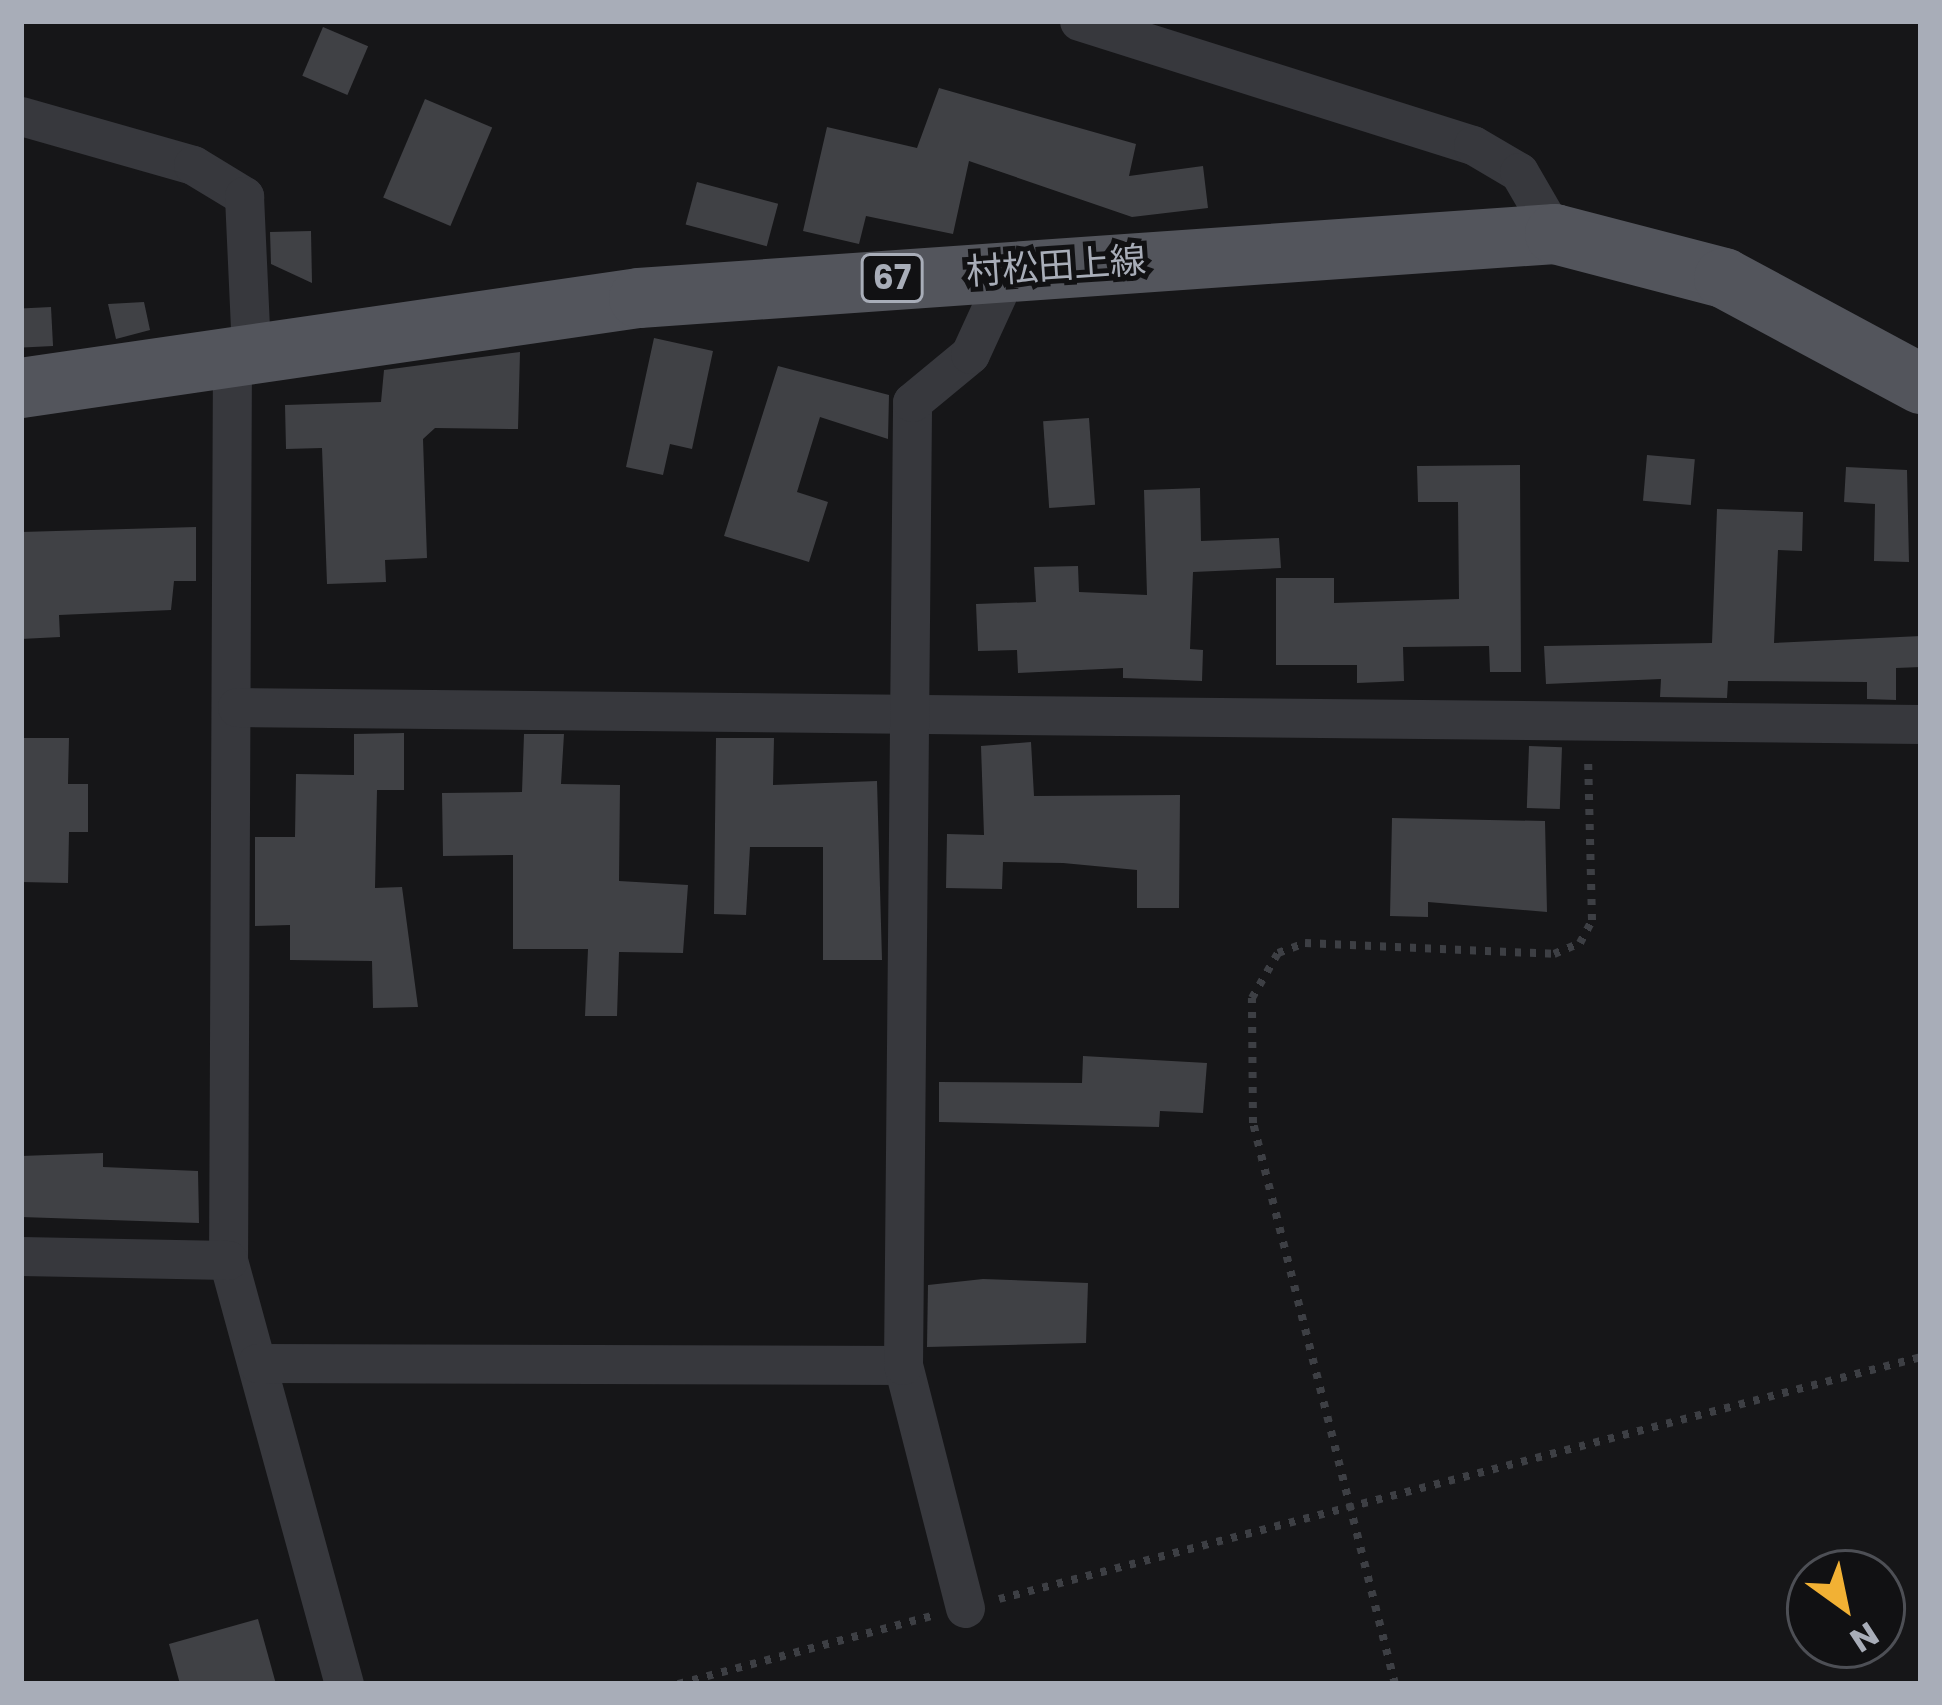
<!DOCTYPE html>
<html>
<head>
<meta charset="utf-8">
<style>
	body { margin:0 }
	#map { position:relative; width:1942px; height:1705px; overflow:hidden; background:#161618; font-family:Poppins,"Noto Sans JP",sans-serif }
	div>[style] { position:absolute }
	[style*='--x'] { left:calc(var(--x)*1px); top:calc(var(--y)*1px); width:calc(var(--w)*1px); rotate:calc(var(--a)*1deg) }
	.building>* { inset:0; background:#404145; transform-origin:0 0 }
	.path>* { height:8px; margin-top:-4px; transform-origin:0; background:repeating-linear-gradient(90deg,#3d3f44 0 6px,transparent 0 15px) }
	.minor>* { height:39px; margin:-19.5px; padding:0 19.5px; transform-origin:19.5px; border-radius:19.5px; background:#37383d }
	.primary>* { height:60px; margin:-30px; padding:0 30px; transform-origin:30px; border-radius:30px; background:#53555c }
	span { translate:-50% -50%; white-space:nowrap; text-align:center; line-height:1.15; -webkit-text-stroke:10px #111113; paint-order:stroke }
	.shield-label span { padding:3px 9px; background:#111113; border:3px solid; border-radius:9px; -webkit-text-stroke-width:0 }
	.shield-label { font-size:33px; color:#a8adb8; font-weight:700 }
	.street-label { font-size:36px; color:#a8adb8 }
	.frame { position:absolute; inset:0; border:24px solid #a8adb8; pointer-events:none }
	.north { position:absolute; left:1786px; top:1549px; width:120px; height:120px; box-sizing:border-box; background:#111113; border:3px solid #4d4f55; border-radius:50%; rotate:147deg; font-size:33px; font-weight:700; line-height:48px; text-align:center; color:#a8adb8 }
	.north::after { content:''; display:block; margin:auto; width:42px; height:54px; background:#f2b134; clip-path:polygon(50% 0,100% 100%,50% 72%,0 100%) }
</style>
</head>
<body>
<div id="map">
	<div class="building">
		<div style="left:323px;top:27px;width:49px;height:53px;rotate:23deg"></div>
		<div style="clip-path:polygon(939px 88px,1136px 144px,1129px 176px,1203px 166px,1208px 208px,1132px 217px,969px 161px,953px 234px,866px 216px,859px 244px,803px 231px,827px 127px,917px 148px)"></div>
		<div style="left:425px;top:99px;width:73px;height:107px;rotate:23deg"></div>
		<div style="left:697px;top:182px;width:84px;height:44px;rotate:15deg"></div>
		<div style="clip-path:polygon(311px 231px,312px 283px,271px 264px,270px 232px)"></div>
		<div style="clip-path:polygon(144px 302px,150px 330px,116px 339px,108px 304px)"></div>
		<div style="left:51px;top:307px;width:39px;height:30px;rotate:87deg"></div>
		<div style="clip-path:polygon(654px 338px,713px 351px,692px 449px,670px 444px,663px 475px,626px 467px)"></div>
		<div style="clip-path:polygon(520px 352px,518px 429px,435px 428px,423px 439px,427px 558px,385px 560px,386px 582px,327px 584px,322px 448px,286px 449px,285px 405px,381px 402px,384px 370px)"></div>
		<div style="clip-path:polygon(778px 366px,889px 395px,888px 439px,820px 417px,797px 492px,828px 502px,809px 562px,724px 536px)"></div>
		<div style="left:1089px;top:418px;width:87px;height:46px;rotate:86deg"></div>
		<div style="left:1647px;top:455px;width:48px;height:46px;rotate:5deg"></div>
		<div style="clip-path:polygon(1520px 465px,1521px 672px,1490px 672px,1489px 646px,1403px 647px,1404px 681px,1357px 683px,1357px 665px,1276px 665px,1276px 578px,1334px 578px,1334px 603px,1459px 599px,1458px 502px,1418px 502px,1417px 466px)"></div>
		<div style="clip-path:polygon(1846px 467px,1907px 470px,1909px 562px,1874px 561px,1875px 504px,1844px 502px)"></div>
		<div style="clip-path:polygon(1200px 488px,1201px 541px,1279px 538px,1281px 568px,1193px 572px,1190px 649px,1203px 650px,1202px 681px,1123px 678px,1123px 668px,1018px 673px,1017px 650px,978px 651px,976px 604px,1036px 602px,1034px 567px,1078px 566px,1079px 592px,1147px 595px,1144px 490px)"></div>
		<div style="clip-path:polygon(1717px 509px,1803px 512px,1802px 551px,1778px 550px,1774px 643px,1921px 636px,1921px 667px,1896px 668px,1896px 700px,1867px 699px,1867px 682px,1728px 681px,1727px 698px,1660px 697px,1661px 679px,1546px 684px,1544px 646px,1712px 643px)"></div>
		<div style="clip-path:polygon(196px 527px,196px 581px,174px 581px,171px 610px,59px 615px,60px 637px,21px 639px,21px 532px)"></div>
		<div style="clip-path:polygon(404px 733px,404px 790px,377px 790px,375px 888px,402px 887px,418px 1007px,373px 1008px,372px 961px,290px 960px,290px 925px,255px 926px,255px 837px,295px 837px,296px 774px,354px 775px,354px 734px)"></div>
		<div style="clip-path:polygon(524px 734px,564px 734px,561px 784px,620px 785px,619px 881px,688px 885px,683px 953px,619px 952px,617px 1016px,585px 1016px,588px 949px,513px 949px,513px 855px,443px 856px,442px 793px,522px 792px)"></div>
		<div style="clip-path:polygon(21px 738px,69px 738px,68px 784px,88px 784px,88px 832px,69px 832px,68px 883px,21px 882px)"></div>
		<div style="clip-path:polygon(716px 738px,774px 738px,773px 785px,877px 781px,882px 960px,823px 960px,823px 847px,750px 847px,746px 915px,714px 914px)"></div>
		<div style="clip-path:polygon(1031px 742px,1034px 796px,1180px 795px,1179px 908px,1137px 908px,1137px 870px,1063px 863px,1003px 862px,1002px 889px,946px 888px,947px 834px,984px 835px,981px 746px)"></div>
		<div style="left:1529px;top:746px;width:33px;height:62px;rotate:2deg"></div>
		<div style="clip-path:polygon(1392px 818px,1545px 821px,1547px 912px,1428px 902px,1428px 917px,1390px 916px)"></div>
		<div style="clip-path:polygon(1083px 1056px,1207px 1063px,1203px 1113px,1160px 1111px,1159px 1127px,939px 1122px,939px 1082px,1082px 1083px)"></div>
		<div style="clip-path:polygon(103px 1153px,103px 1167px,198px 1171px,199px 1223px,21px 1217px,21px 1156px)"></div>
		<div style="clip-path:polygon(983px 1279px,1088px 1283px,1086px 1343px,927px 1347px,928px 1285px)"></div>
		<div style="clip-path:polygon(258px 1619px,276px 1684px,180px 1684px,169px 1644px)"></div>
	</div>
	<div class="path">
		<div style="--x:999;--y:1599;--w:953;--a:-14.71"></div>
		<div style="--x:678;--y:1684;--w:263;--a:-15"></div>
		<div style="--x:1395;--y:1684;--w:579;--a:-104.2"></div>
		<div style="--x:1253;--y:1123;--w:125;--a:-90.5"></div>
		<div style="--x:1252;--y:998;--w:52;--a:-60"></div>
		<div style="--x:1278;--y:953;--w:29;--a:-20"></div>
		<div style="--x:1305;--y:943;--w:249;--a:2.5"></div>
		<div style="--x:1554;--y:954;--w:28;--a:-23"></div>
		<div style="--x:1580;--y:943;--w:26;--a:-62"></div>
		<div style="--x:1592;--y:920;--w:163;--a:-91.4"></div>
	</div>
	<div class="minor">
		<div style="--x:1079;--y:21;--w:413;--a:17.5"></div>
		<div style="--x:1473;--y:145;--w:53;--a:30.4"></div>
		<div style="--x:1519;--y:172;--w:72;--a:59.9"></div>
		<div style="--x:21;--y:116;--w:179;--a:15.9"></div>
		<div style="--x:193;--y:165;--w:60;--a:31.3"></div>
		<div style="--x:244;--y:196;--w:156;--a:87.4"></div>
		<div style="--x:232;--y:354;--w:906;--a:90.25"></div>
		<div style="--x:228;--y:1260;--w:440;--a:74.7"></div>
		<div style="--x:237;--y:707;--w:1684;--a:0.58"></div>
		<div style="--x:21;--y:1256;--w:207;--a:1.1"></div>
		<div style="--x:257;--y:1363;--w:646;--a:0.18"></div>
		<div style="--x:965;--y:1608;--w:251;--a:-104.3"></div>
		<div style="--x:903;--y:1365;--w:963;--a:-89.46"></div>
		<div style="--x:912;--y:402;--w:75;--a:-39.6"></div>
		<div style="--x:970;--y:354;--w:94;--a:-65.4"></div>
	</div>
	<div class="primary">
		<div style="--x:21;--y:388;--w:625;--a:-8.29"></div>
		<div style="--x:639;--y:298;--w:918;--a:-4"></div>
		<div style="--x:1555;--y:234;--w:175;--a:14.6"></div>
		<div style="--x:1724;--y:278;--w:224;--a:28.3"></div>
	</div>
	<div class="shield-label">
		<span style="left:892px;top:278px">67</span>
	</div>
	<div class="street-label">
		<span style="left:1056px;top:266px;rotate:-4deg">村松田上線</span>
	</div>
	<div class="frame"></div>
	<div class="north">N</div>
</div>
</body>
</html>
